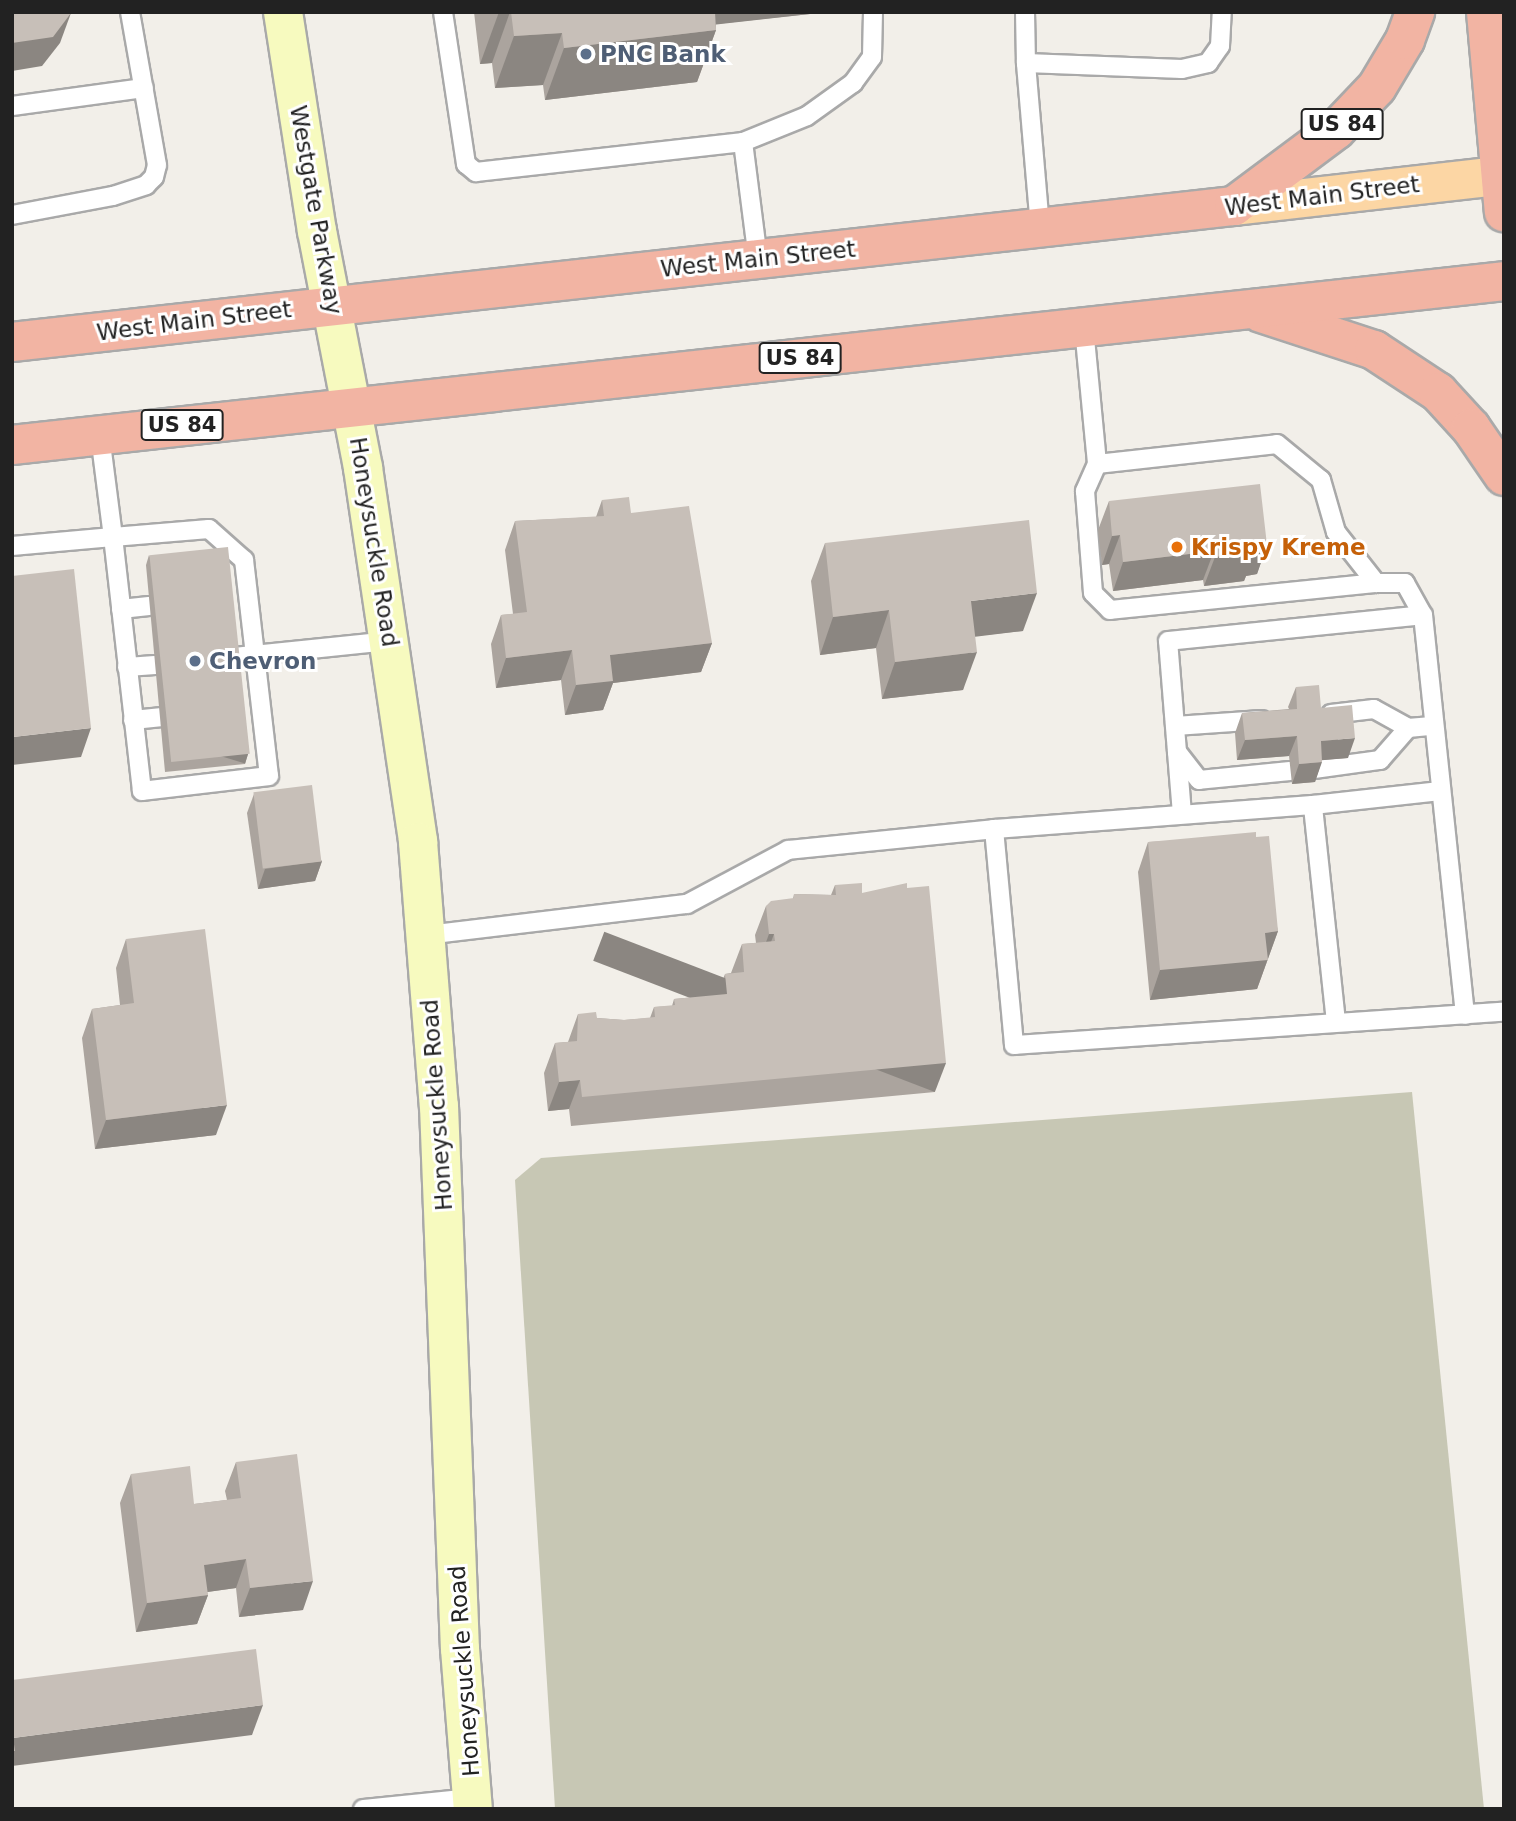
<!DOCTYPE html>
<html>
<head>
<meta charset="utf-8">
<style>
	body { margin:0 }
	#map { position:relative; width:1516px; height:1821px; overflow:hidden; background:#f2efe9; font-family:"DejaVu Sans",sans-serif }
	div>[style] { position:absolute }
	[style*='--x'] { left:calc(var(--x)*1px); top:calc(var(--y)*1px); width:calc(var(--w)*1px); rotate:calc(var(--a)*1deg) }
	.construction>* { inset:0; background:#c7c7b4 }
	.roads { filter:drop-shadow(2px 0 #a9a9a9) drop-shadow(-2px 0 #a9a9a9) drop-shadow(0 2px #a9a9a9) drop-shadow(0 -2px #a9a9a9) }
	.service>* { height:18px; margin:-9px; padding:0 9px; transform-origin:9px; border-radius:9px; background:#fff }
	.secondary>* { height:38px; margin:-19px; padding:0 19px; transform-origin:19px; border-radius:19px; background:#f7fabf }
	.primary>* { height:38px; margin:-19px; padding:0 19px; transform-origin:19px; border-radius:19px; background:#fcd6a4 }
	.trunk>* { height:38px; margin:-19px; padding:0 19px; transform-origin:19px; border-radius:19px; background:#f2b4a3 }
	.wall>* { inset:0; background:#aba49e }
	.shaded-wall>* { inset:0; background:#8b8681; transform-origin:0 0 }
	.building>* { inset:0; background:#c7bfb8; transform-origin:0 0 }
	.dots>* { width:19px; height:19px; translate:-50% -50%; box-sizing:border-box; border:4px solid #fff; border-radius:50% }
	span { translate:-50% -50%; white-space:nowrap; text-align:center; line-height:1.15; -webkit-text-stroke:6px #fff; paint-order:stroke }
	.shield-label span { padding:2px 5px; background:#fff; border:2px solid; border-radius:5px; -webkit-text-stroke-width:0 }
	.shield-label { font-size:21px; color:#222; font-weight:700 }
	.service-label { font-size:23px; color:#4e5e75; font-weight:700 }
	.left { translate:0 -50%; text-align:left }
	.street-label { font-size:23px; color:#222 }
	.food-label { font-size:23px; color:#c56008; font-weight:700 }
	.frame { position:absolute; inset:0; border:14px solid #222; pointer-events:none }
</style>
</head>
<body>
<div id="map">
	<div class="construction">
		<div style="clip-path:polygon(1412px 1092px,1484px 1809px,555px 1809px,515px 1180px,541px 1158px)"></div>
	</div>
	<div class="roads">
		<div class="service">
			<div style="--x:443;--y:12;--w:154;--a:81.4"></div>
			<div style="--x:466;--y:164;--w:13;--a:39"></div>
			<div style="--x:476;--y:172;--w:269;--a:-6.4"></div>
			<div style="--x:743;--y:142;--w:118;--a:82.7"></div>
			<div style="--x:1025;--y:12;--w:51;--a:88.9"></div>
			<div style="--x:12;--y:106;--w:133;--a:-7.8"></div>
			<div style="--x:743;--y:142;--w:69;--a:-22.1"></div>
			<div style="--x:807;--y:116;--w:57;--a:-35.7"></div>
			<div style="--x:853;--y:83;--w:32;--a:-54"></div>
			<div style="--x:872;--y:57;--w:45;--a:-88.7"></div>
			<div style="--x:12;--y:215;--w:103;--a:-10.7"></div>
			<div style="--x:113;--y:196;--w:35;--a:-18"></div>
			<div style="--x:146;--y:185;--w:11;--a:-45"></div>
			<div style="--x:154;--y:177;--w:12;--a:-76"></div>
			<div style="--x:157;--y:165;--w:155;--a:-100"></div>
			<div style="--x:1040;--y:227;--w:165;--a:-94.9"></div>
			<div style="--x:1026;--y:63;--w:156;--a:2.2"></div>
			<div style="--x:1182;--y:69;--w:27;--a:-13"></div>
			<div style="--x:1208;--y:63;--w:21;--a:-55"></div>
			<div style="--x:1220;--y:46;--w:34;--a:-87"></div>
			<div style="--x:1084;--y:328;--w:137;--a:84.5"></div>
			<div style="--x:1097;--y:464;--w:181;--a:-6.3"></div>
			<div style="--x:1277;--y:444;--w:57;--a:39.3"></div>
			<div style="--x:1321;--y:480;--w:54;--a:73.9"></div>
			<div style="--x:1336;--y:532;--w:65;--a:51.9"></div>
			<div style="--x:1376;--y:583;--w:29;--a:0"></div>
			<div style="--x:1405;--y:583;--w:37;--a:61"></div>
			<div style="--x:1423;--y:615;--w:402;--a:84"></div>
			<div style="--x:1097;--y:464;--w:30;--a:114"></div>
			<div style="--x:1085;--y:491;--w:102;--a:85.5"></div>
			<div style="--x:1093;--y:593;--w:24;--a:45"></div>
			<div style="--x:1110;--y:610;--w:267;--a:-5.8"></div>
			<div style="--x:12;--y:546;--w:101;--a:-5.1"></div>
			<div style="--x:113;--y:537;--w:96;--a:-4.8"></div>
			<div style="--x:209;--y:529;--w:47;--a:41.5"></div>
			<div style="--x:244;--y:560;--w:217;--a:83.4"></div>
			<div style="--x:269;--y:776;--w:128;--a:173.3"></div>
			<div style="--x:142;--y:791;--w:256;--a:-96.5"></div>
			<div style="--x:113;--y:537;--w:103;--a:-97.3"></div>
			<div style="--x:121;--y:609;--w:28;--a:-6"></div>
			<div style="--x:234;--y:657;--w:157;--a:-5.9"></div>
			<div style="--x:127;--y:667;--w:28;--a:-4"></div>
			<div style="--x:1331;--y:714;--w:43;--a:-6.6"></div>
			<div style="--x:1374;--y:709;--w:39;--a:29"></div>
			<div style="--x:133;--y:720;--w:27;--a:-6"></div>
			<div style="--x:1175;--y:726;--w:87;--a:-3.9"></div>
			<div style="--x:1177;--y:752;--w:62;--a:85.4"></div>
			<div style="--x:1314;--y:769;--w:67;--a:-7.8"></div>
			<div style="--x:1380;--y:760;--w:43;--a:-48.8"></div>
			<div style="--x:1408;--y:728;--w:24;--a:-5"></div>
			<div style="--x:1290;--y:771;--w:91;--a:174.4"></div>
			<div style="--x:1199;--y:780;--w:36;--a:-128"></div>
			<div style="--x:1177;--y:752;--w:111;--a:-94.6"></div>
			<div style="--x:1168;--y:641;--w:256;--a:-5.8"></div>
			<div style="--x:1313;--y:805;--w:128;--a:-6.3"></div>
			<div style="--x:426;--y:935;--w:263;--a:-6.8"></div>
			<div style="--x:687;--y:904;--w:115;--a:-28.1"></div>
			<div style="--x:788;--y:850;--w:207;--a:-5.8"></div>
			<div style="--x:1336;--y:1022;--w:218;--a:-96.1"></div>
			<div style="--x:1313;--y:805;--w:320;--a:175.7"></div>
			<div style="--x:994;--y:829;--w:217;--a:84.7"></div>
			<div style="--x:1014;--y:1045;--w:491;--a:-3.9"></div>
			<div style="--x:363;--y:1809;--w:110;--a:-5.8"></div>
		</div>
		<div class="secondary">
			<div style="--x:283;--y:12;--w:222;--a:81.2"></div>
			<div style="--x:317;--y:231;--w:241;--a:79"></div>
			<div style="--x:363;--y:468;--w:378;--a:81.6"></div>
			<div style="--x:418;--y:842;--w:265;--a:85.5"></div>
			<div style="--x:439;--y:1106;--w:543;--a:87.79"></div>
			<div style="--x:460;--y:1649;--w:161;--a:85.4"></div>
		</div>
		<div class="primary">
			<div style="--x:1234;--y:206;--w:272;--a:-6.5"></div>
		</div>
		<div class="trunk">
			<div style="--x:1486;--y:12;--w:201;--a:84.9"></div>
			<div style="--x:1261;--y:313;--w:119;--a:18.1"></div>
			<div style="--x:1374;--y:350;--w:77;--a:33.3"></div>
			<div style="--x:1438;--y:392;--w:49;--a:47.5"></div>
			<div style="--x:1471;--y:428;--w:58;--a:55.5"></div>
			<div style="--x:12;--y:342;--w:1230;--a:-6.35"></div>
			<div style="--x:1234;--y:206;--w:127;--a:-36.7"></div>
			<div style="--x:1336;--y:130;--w:59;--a:-46.4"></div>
			<div style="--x:1377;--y:87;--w:55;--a:-59.2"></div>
			<div style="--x:1405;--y:40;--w:30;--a:-70"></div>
			<div style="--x:12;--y:445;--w:1501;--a:-6.27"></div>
		</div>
	</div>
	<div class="wall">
		<div style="clip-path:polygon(474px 12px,810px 12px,810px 14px,716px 24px,716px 30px,697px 82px,545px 100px,543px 85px,495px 88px,492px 63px,480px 64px)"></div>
		<div style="clip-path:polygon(602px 500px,631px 513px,712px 643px,701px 672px,613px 683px,603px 710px,565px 715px,561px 680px,496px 688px,491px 644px,501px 615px,513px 614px,505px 550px,515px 521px,596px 517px)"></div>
		<div style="clip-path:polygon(1109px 501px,1267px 545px,1257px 574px,1246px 576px,1244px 581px,1204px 586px,1203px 580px,1113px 591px,1109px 564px,1102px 565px,1098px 530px)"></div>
		<div style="clip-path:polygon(825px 543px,1023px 631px,975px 636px,963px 690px,882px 699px,876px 648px,820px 655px,811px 581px)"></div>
		<div style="clip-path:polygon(149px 555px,248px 754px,245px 764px,165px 772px,146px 565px)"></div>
		<div style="clip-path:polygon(1296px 687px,1321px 708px,1348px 758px,1322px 760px,1315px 782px,1292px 784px,1289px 756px,1237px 760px,1235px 733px,1242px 713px,1289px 709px,1288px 707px)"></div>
		<div style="clip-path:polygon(254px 794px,322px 861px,315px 881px,258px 889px,247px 813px)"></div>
		<div style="clip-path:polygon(1256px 837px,1278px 931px,1257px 989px,1150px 1000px,1138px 872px,1148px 842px)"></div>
		<div style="clip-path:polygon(835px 885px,862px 893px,935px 1092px,571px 1126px,569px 1109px,548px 1111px,544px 1073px,555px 1043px,568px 1042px,578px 1014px,597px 1018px,624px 1020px,650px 1018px,654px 1007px,672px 1006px,674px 999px,717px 995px,725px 974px,731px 973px,742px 944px,756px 943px,755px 935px,766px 906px,793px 899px,794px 894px,831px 895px)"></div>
		<div style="clip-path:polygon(126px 939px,216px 1135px,95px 1149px,82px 1038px,92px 1009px,120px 1005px,116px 968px)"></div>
		<div style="clip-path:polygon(236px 1462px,303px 1610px,239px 1617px,236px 1588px,207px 1592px,208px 1595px,197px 1624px,136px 1632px,120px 1503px,131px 1474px,194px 1504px,227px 1500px,225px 1491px)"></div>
	</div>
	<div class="shaded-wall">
		<div style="clip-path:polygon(499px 12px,510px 12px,492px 63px,480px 64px)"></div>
		<div style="clip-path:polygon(699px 12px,810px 12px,810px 14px,694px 27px)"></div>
		<div style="clip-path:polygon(71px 13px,60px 43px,42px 66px,12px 71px,12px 43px)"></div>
		<div style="clip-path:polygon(716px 30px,697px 82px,545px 100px,564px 48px)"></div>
		<div style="clip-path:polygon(562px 33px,543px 85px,495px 88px,514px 36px)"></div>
		<div style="clip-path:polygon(1120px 535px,1109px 564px,1102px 565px,1112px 536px)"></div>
		<div style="clip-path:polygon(1267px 545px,1257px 574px,1246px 576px,1244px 581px,1204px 586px,1215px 557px,1254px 547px)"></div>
		<div style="clip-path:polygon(1214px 551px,1203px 580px,1113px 591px,1123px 562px)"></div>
		<div style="clip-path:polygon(1037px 593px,1023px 631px,957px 639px,971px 601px)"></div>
		<div style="clip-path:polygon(889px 610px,876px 648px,820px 655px,833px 617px)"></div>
		<div style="clip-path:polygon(712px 643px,701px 672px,613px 683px,603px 710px,565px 715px,576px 685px,610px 655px)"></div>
		<div style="clip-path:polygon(572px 650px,561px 680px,496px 688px,506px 658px)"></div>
		<div style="clip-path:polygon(977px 652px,963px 690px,882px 699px,895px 662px)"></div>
		<div style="clip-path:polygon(91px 728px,81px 757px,12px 765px,12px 739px,13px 737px)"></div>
		<div style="clip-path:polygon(1297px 736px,1289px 756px,1237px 760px,1245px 740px)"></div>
		<div style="clip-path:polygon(1355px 738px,1348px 758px,1313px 761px,1321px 741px)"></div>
		<div style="left:248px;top:754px;width:10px;height:79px;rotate:107deg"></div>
		<div style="clip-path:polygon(1322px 762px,1315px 782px,1292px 784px,1299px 764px)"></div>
		<div style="clip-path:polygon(322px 861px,315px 881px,258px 889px,265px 869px)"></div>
		<div style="clip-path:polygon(1278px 931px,1257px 989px,1150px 1000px,1160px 970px,1265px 933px)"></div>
		<div style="clip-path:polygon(769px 934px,774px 934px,763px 963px,758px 964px)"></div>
		<div style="left:946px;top:1063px;width:31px;height:366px;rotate:111deg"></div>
		<div style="clip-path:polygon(580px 1080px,569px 1109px,548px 1111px,559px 1082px)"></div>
		<div style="clip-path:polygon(227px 1105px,216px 1135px,95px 1149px,106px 1120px)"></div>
		<div style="clip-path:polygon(246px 1559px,236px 1588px,193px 1594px,204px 1565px)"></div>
		<div style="clip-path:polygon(313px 1581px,303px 1610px,239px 1617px,250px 1588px)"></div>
		<div style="clip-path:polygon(208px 1595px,197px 1624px,136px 1632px,147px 1603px)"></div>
		<div style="clip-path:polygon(263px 1705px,252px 1735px,12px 1766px,12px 1741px,13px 1738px)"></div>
	</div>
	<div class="building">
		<div style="clip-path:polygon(12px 12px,71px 12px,71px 13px,53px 37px,12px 43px)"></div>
		<div style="clip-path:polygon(511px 12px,715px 12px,716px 30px,564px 48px,562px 33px,514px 36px)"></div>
		<div style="clip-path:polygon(1260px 484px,1267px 545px,1254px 547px,1255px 552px,1215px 557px,1214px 551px,1123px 562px,1120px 535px,1112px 536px,1109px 501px)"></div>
		<div style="clip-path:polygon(629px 497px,631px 513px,689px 506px,712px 643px,610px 655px,613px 681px,576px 685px,572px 650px,506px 658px,501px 615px,527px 612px,515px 521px,604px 516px,602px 500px)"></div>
		<div style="clip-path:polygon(1029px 520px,1037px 593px,971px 601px,977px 652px,895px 662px,889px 610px,833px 617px,825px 543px)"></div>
		<div style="left:228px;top:547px;width:208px;height:79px;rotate:84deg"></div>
		<div style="clip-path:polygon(74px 569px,91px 728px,13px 737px,12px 727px,12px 576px)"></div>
		<div style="clip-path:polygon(1319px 685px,1321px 708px,1352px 705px,1355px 738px,1321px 741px,1322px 762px,1299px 764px,1297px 736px,1245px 740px,1242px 713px,1297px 709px,1296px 687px)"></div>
		<div style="left:312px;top:785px;width:77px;height:59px;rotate:83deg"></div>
		<div style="clip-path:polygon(1256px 832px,1256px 837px,1269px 836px,1278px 931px,1265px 933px,1268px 960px,1160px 970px,1148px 842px)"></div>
		<div style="clip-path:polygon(862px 883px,862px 893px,907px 883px,907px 888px,929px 886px,946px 1063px,582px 1097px,580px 1080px,559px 1082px,555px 1043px,577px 1041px,578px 1014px,596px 1012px,597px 1018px,624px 1020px,655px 1017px,654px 1007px,675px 1005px,674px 999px,727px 994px,725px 974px,744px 972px,742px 944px,775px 941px,774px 934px,769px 934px,766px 906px,771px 901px,794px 898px,794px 894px,836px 895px,835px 885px)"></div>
		<div style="clip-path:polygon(205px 929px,227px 1105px,106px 1120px,92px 1009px,134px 1003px,126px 939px)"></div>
		<div style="clip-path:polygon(297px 1454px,313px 1581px,250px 1588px,246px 1559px,204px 1565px,208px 1595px,147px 1603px,131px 1474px,190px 1466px,194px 1504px,241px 1498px,236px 1462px)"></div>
		<div style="clip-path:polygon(256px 1649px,263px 1705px,13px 1738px,15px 1751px,12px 1751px,12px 1680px)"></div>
	</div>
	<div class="dots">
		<div style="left:586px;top:54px;background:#5c6f8a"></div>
		<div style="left:1177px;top:547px;background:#e8710a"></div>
		<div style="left:195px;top:661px;background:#5c6f8a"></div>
	</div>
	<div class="shield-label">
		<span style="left:1342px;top:124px">US 84</span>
		<span style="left:800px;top:358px">US 84</span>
		<span style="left:182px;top:425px">US 84</span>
	</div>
	<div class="service-label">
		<span class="left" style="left:600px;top:54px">PNC Bank</span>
		<span class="left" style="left:209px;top:661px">Chevron</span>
	</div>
	<div class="street-label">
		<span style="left:1322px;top:196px;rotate:-7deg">West Main Street</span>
		<span style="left:316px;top:210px;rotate:80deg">Westgate Parkway</span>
		<span style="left:758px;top:259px;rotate:-6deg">West Main Street</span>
		<span style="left:194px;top:321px;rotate:-7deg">West Main Street</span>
		<span style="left:374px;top:542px;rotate:81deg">Honeysuckle Road</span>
		<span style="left:437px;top:1105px;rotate:-94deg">Honeysuckle Road</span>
		<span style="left:464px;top:1671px;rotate:-94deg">Honeysuckle Road</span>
	</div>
	<div class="food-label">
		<span class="left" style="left:1191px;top:547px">Krispy Kreme</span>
	</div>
	<div class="frame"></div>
</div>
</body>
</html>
